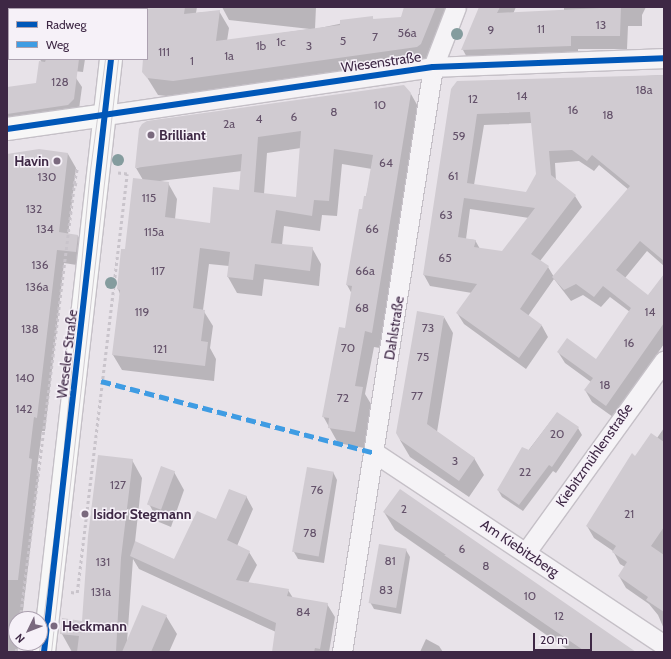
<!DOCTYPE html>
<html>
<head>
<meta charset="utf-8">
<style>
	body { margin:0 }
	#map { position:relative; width:671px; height:659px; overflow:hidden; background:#e8e3e9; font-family:Cabin,sans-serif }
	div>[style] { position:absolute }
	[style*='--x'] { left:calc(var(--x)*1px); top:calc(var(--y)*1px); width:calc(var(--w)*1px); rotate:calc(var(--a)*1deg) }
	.shadow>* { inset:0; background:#0003 }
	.building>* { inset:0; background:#d0cbd1; transform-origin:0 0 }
	.path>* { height:2.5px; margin-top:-1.25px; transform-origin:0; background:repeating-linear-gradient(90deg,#c9c4cb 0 3px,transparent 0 6px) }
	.roads { filter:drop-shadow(1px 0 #c5c0c7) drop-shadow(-1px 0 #c5c0c7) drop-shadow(0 1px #c5c0c7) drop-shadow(0 -1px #c5c0c7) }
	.street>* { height:19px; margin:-9.5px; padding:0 9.5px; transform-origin:9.5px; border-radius:9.5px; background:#f5f3f6 }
	.secondary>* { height:22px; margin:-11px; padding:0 11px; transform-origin:11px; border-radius:11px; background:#f7f7f7 }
	.tram>* { height:1px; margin:-0.5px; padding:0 0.5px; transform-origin:0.5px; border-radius:0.5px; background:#d0ccd1 }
	.quiet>* { height:5px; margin-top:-2.5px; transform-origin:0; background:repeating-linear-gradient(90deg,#3f9ce3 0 10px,transparent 0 15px) }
	.cycleway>* { height:6px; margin:-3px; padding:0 3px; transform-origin:3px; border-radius:3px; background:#0057b8 }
	.trees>* { width:12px; height:12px; margin:-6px; border-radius:50%; background:#849c9e }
	.dots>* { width:11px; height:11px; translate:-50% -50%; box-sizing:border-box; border:2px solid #f6f1f8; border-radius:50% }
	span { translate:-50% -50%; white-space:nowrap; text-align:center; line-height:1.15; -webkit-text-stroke:3px #f6f1f8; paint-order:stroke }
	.number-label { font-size:12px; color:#64526a }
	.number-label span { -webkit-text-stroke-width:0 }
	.street-label { font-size:14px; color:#3e2845 }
	.poi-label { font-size:14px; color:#3e2845; font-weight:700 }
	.left { translate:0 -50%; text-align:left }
	.right { translate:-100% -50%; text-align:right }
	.frame { position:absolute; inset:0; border:8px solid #3e2845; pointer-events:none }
	.legend { position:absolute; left:8px; top:8px; width:140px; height:52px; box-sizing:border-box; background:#f6f1f8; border:1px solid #aca1b0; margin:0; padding:5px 7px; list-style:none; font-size:12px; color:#3e2845 }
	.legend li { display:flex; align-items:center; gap:8px; height:20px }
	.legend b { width:20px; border:1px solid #aca1b0 }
	.north { position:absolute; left:8px; top:611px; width:40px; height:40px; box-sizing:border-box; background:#f6f1f8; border:1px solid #aca1b0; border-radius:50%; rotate:227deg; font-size:11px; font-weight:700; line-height:16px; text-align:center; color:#3e2845 }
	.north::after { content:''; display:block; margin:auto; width:14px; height:18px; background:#7a697e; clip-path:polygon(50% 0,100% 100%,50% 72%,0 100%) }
	.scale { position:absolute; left:533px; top:633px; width:59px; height:18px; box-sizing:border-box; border:2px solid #3e2845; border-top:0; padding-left:5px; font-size:12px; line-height:14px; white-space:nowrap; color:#3e2845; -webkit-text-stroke:3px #f6f1f8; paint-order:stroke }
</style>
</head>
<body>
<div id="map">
	<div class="shadow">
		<div style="clip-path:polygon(7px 7px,32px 7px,9px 9px,9px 46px)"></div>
		<div style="clip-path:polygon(150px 7px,197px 7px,196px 13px,219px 11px,229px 28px,227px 41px,310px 29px,229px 20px,222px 7px,316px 7px,315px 29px,372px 17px,374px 20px,401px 18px,406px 7px,452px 7px,431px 61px,183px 98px,158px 95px,143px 71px,144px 59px,147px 59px)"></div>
		<div style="clip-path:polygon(480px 7px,516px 7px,513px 14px,564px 12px,564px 7px,646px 7px,642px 15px,642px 26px,628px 26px,627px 49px,578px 49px,578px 59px,470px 63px,463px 50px)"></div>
		<div style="clip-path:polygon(40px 59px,85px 59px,83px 72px,44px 68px)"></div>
		<div style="clip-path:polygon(evenodd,664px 75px,664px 266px,647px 251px,625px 278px,648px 296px,664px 275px,664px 344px,613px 417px,592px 402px,585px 390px,591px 382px,565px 363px,558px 352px,596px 361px,630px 312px,610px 297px,601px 307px,583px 295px,571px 301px,554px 279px,528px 316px,542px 326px,548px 337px,526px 369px,464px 324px,457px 313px,472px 293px,430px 286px,424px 275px,453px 86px,664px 75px,532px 123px,537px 175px,526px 193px,474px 185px,484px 125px,532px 123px,664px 75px,579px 161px,594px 171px,599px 165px,629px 190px,554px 277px,548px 267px,540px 261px,582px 207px,575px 196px,556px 181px,555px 163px,579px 161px,664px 75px,470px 209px,529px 218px,503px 252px,480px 249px,475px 240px,466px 239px,470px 209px)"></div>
		<div style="clip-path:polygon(76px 78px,82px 87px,79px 109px,7px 124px,7px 88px)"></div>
		<div style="clip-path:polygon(evenodd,411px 94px,420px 110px,380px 348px,374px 347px,365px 394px,371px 404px,364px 448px,338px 443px,323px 416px,346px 329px,352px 294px,347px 285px,372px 169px,342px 164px,337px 216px,322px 215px,320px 231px,284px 226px,282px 245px,312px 248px,321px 264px,319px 286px,264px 279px,262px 296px,237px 293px,228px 277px,229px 266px,209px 264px,203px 310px,213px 326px,210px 348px,216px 359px,214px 381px,122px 370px,113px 355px,120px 294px,118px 289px,143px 180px,136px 168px,411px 94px,301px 148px,297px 198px,264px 194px,267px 153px,301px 148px,411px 94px,242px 171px,240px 191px,210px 224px,175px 219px,177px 199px,168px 183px,160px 181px,242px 171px)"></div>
		<div style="clip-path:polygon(68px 154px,76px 168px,68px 235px,78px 236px,86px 250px,83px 266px,64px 263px,45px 431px,42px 431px,37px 469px,39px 473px,22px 619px,16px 619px,18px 652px,7px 652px,7px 155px)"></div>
		<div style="clip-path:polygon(444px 317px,453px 333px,437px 432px,474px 458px,484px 475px,469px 497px,410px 457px,400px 440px)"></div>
		<div style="clip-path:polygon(557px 413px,578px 428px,582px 435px,556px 473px,553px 471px,523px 511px,502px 497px,498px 490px)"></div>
		<div style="clip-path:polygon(664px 428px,664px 629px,658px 615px,649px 604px,626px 588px,619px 576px,625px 567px,620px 564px,613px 551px,594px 538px,587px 526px,635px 457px,657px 438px)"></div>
		<div style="clip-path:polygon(132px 460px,142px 478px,135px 542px,175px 560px,216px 520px,246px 496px,253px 509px,237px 546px,249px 552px,257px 565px,248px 583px,288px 590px,293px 598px,327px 604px,335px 617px,329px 652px,273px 652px,276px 632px,139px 569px,133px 559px,127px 642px,166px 616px,177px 634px,169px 652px,72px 652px,62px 634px,63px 619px,83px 622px)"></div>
		<div style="clip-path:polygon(174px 472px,184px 490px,171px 527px,159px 522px,149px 504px)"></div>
		<div style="clip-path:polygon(333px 472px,337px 480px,324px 563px,298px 559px,294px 552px)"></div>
		<div style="clip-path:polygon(384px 512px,634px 652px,571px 652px,395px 530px)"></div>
		<div style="clip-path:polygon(406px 550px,410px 557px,401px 614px,374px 609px,370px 602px)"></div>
		<div style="clip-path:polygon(426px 639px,439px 646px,443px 652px,420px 652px)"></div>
	</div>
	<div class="building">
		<div style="clip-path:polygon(148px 7px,185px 7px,184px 14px,220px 10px,216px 41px,340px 25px,340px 20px,373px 16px,373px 19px,401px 17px,404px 7px,436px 7px,421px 44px,417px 47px,173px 81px,147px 78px,142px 72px,143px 59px,147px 59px)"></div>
		<div style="clip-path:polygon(479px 7px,500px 7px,497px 13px,621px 7px,620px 36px,571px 36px,571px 46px,461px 50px)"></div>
		<div style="clip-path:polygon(46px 59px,79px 59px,74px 99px,68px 105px,7px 114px,7px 87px,36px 83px,39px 61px,45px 62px)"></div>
		<div style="clip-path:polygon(evenodd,664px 75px,664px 261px,640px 241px,616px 270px,648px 295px,664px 274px,664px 323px,606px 406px,584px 390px,593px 378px,557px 352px,567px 338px,596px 359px,631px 308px,603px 286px,594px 297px,576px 284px,564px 290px,552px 277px,630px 186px,592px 155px,587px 161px,572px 150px,549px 151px,551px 175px,576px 195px,531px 254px,549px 266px,520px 309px,542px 325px,519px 358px,456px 313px,477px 284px,423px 275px,451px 89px,457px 81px,664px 75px,530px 112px,536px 174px,526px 192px,467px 183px,477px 114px,530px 112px,664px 75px,464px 198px,535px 208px,502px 251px,474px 247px,476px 240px,458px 237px,464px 198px)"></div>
		<div style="clip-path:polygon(evenodd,404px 85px,411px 93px,372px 333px,365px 331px,355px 386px,363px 387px,355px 432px,328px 428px,329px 418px,322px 417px,339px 327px,345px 328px,352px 286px,346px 285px,359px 209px,362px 209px,364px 196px,366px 196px,373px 155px,334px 149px,329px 201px,314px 200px,312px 216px,276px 210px,271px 243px,313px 247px,310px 271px,255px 264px,253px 280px,227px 277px,230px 252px,200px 248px,193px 308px,205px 310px,201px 341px,208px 342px,205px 366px,112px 355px,120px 290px,117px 289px,121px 249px,125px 249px,133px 178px,169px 182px,165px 217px,210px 223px,213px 187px,239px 190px,242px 154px,135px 168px,139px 129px,142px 124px,147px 121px,404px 85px,301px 131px,296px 197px,254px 192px,258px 137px,301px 131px)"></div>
		<div style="clip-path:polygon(39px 149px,68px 153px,59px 232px,78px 235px,76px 252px,57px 250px,37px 418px,34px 417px,29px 458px,32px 459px,18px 580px,7px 580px,7px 154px)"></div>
		<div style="clip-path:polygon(417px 311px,444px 316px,427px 424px,475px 458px,459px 481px,400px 440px,396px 433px)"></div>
		<div style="clip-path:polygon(557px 412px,579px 427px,552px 467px,549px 465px,519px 505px,497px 490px,522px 447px,529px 450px)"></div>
		<div style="clip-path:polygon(651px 433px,664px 442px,664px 527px,651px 546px,664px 555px,664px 612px,646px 600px,648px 597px,618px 576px,627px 562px,612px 552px,616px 546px,586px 526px,632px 453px,635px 456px)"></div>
		<div style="clip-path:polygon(98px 455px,133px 459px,121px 558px,116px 652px,77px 652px,79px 636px,60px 634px,62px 618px,82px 621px,88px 536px)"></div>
		<div style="left:161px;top:466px;width:15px;height:41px;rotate:20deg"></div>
		<div style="left:307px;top:467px;width:27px;height:86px;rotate:10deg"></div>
		<div style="clip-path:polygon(229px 489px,247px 496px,227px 540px,250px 551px,236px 580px,289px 589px,287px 596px,328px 603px,320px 649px,315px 648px,314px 652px,272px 652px,276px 623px,130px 556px,135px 541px,174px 559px,197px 511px,216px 519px)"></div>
		<div style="clip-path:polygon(400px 489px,526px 576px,636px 652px,586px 652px,444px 555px,446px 555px,383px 512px)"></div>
		<div style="left:379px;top:544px;width:28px;height:60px;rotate:10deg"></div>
		<div style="clip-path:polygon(142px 605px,167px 615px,151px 652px,122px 652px)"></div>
	</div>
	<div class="path">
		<div style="--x:77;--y:185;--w:3;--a:-162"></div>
		<div style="--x:74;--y:184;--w:16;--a:-79"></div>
		<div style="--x:71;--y:592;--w:6;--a:9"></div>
		<div style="--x:77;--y:593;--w:422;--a:-83.2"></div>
		<div style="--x:127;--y:174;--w:9;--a:-174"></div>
		<div style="--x:20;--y:619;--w:438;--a:-82.9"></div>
		<div style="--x:16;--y:652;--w:9;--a:-84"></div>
	</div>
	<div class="roads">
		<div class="street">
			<div style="--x:105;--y:115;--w:331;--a:-8.3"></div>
			<div style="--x:433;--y:67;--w:231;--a:-2.2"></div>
			<div style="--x:375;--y:453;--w:347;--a:33.6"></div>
			<div style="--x:526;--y:552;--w:236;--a:-54.2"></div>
			<div style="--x:342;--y:652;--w:592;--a:-81.16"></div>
			<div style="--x:433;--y:67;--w:64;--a:-69"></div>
		</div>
		<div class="secondary">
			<div style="--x:116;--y:9;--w:2;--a:-63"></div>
			<div style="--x:7;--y:129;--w:99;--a:-8.1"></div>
			<div style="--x:44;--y:652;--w:597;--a:-83.55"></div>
		</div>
	</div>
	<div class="tram">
		<div style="--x:111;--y:9;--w:2;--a:-90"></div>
		<div style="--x:123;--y:9;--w:2;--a:-63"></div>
		<div style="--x:39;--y:652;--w:166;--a:-82.7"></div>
		<div style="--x:60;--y:487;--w:318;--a:-84.6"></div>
		<div style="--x:90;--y:170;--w:112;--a:-82.3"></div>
		<div style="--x:51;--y:652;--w:597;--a:-83.55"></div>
	</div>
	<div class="quiet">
		<div style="--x:101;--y:381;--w:283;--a:14.7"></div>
	</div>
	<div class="cycleway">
		<div style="--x:7;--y:129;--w:430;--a:-8.3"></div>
		<div style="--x:433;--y:67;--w:231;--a:-2.2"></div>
		<div style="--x:44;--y:652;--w:597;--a:-83.55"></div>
	</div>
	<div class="trees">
		<div style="left:457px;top:34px"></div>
		<div style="left:118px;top:160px"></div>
		<div style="left:111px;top:283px"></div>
	</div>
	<div class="dots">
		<div style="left:151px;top:135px;background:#7a697e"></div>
		<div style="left:57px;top:161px;background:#7a697e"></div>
		<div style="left:85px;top:514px;background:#7a697e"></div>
		<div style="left:54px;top:626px;background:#7a697e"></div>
	</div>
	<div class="number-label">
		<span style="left:601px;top:25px">13</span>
		<span style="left:541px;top:29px">11</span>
		<span style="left:491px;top:30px">9</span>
		<span style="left:407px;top:33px">56a</span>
		<span style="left:375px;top:37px">7</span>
		<span style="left:343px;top:41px">5</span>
		<span style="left:281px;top:42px">1c</span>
		<span style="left:261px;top:46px">1b</span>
		<span style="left:309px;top:46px">3</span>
		<span style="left:164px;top:52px">111</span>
		<span style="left:229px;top:56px">1a</span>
		<span style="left:192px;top:61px">1</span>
		<span style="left:60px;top:82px">128</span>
		<span style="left:644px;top:90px">18a</span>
		<span style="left:522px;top:96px">14</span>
		<span style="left:473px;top:99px">12</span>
		<span style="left:380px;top:105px">10</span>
		<span style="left:573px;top:110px">16</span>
		<span style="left:334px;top:112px">8</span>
		<span style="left:608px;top:115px">18</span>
		<span style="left:294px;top:117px">6</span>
		<span style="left:259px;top:119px">4</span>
		<span style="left:229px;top:124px">2a</span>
		<span style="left:459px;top:136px">59</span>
		<span style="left:386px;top:163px">64</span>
		<span style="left:453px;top:176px">61</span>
		<span style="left:47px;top:177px">130</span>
		<span style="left:149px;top:198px">115</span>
		<span style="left:34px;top:209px">132</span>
		<span style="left:446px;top:215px">63</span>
		<span style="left:45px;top:229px">134</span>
		<span style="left:372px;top:229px">66</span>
		<span style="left:154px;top:232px">115a</span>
		<span style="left:445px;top:258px">65</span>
		<span style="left:40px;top:265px">136</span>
		<span style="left:158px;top:271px">117</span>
		<span style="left:365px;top:271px">66a</span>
		<span style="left:37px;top:287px">136a</span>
		<span style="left:362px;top:308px">68</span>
		<span style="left:142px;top:312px">119</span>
		<span style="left:650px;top:312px">14</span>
		<span style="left:428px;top:328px">73</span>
		<span style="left:30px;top:329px">138</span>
		<span style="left:629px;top:343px">16</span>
		<span style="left:348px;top:348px">70</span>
		<span style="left:160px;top:349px">121</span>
		<span style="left:423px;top:357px">75</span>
		<span style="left:25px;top:378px">140</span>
		<span style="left:605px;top:385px">18</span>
		<span style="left:417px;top:396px">77</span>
		<span style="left:343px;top:398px">72</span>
		<span style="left:24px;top:409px">142</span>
		<span style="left:557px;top:434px">20</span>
		<span style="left:455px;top:461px">3</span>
		<span style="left:525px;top:472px">22</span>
		<span style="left:118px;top:485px">127</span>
		<span style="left:317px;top:490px">76</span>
		<span style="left:404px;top:509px">2</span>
		<span style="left:629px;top:514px">21</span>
		<span style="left:310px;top:533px">78</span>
		<span style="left:462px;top:549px">6</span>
		<span style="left:390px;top:561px">81</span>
		<span style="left:103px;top:562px">131</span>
		<span style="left:486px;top:566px">8</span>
		<span style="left:386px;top:590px">83</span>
		<span style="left:101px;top:592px">131a</span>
		<span style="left:530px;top:596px">10</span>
		<span style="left:303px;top:612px">84</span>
		<span style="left:559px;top:616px">12</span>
	</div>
	<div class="street-label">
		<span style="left:381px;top:62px;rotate:-8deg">Wiesenstraße</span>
		<span style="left:394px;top:328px;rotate:-81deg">Dahlstraße</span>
		<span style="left:67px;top:354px;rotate:-83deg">Weseler Straße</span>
		<span style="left:594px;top:455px;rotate:-55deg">Kiebitzmühlenstraße</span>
		<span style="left:520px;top:548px;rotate:34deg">Am Kiebitzberg</span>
	</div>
	<div class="poi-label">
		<span class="left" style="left:159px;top:135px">Brilliant</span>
		<span class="right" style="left:49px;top:161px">Havin</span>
		<span class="left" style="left:93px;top:514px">Isidor Stegmann</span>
		<span class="left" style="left:62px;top:626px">Heckmann</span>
	</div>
	<div class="frame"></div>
	<ul class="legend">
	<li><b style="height:5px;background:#0057b8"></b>Radweg</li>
	<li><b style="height:5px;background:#3f9ce3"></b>Weg</li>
	</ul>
	<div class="north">N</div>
	<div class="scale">20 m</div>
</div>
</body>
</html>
